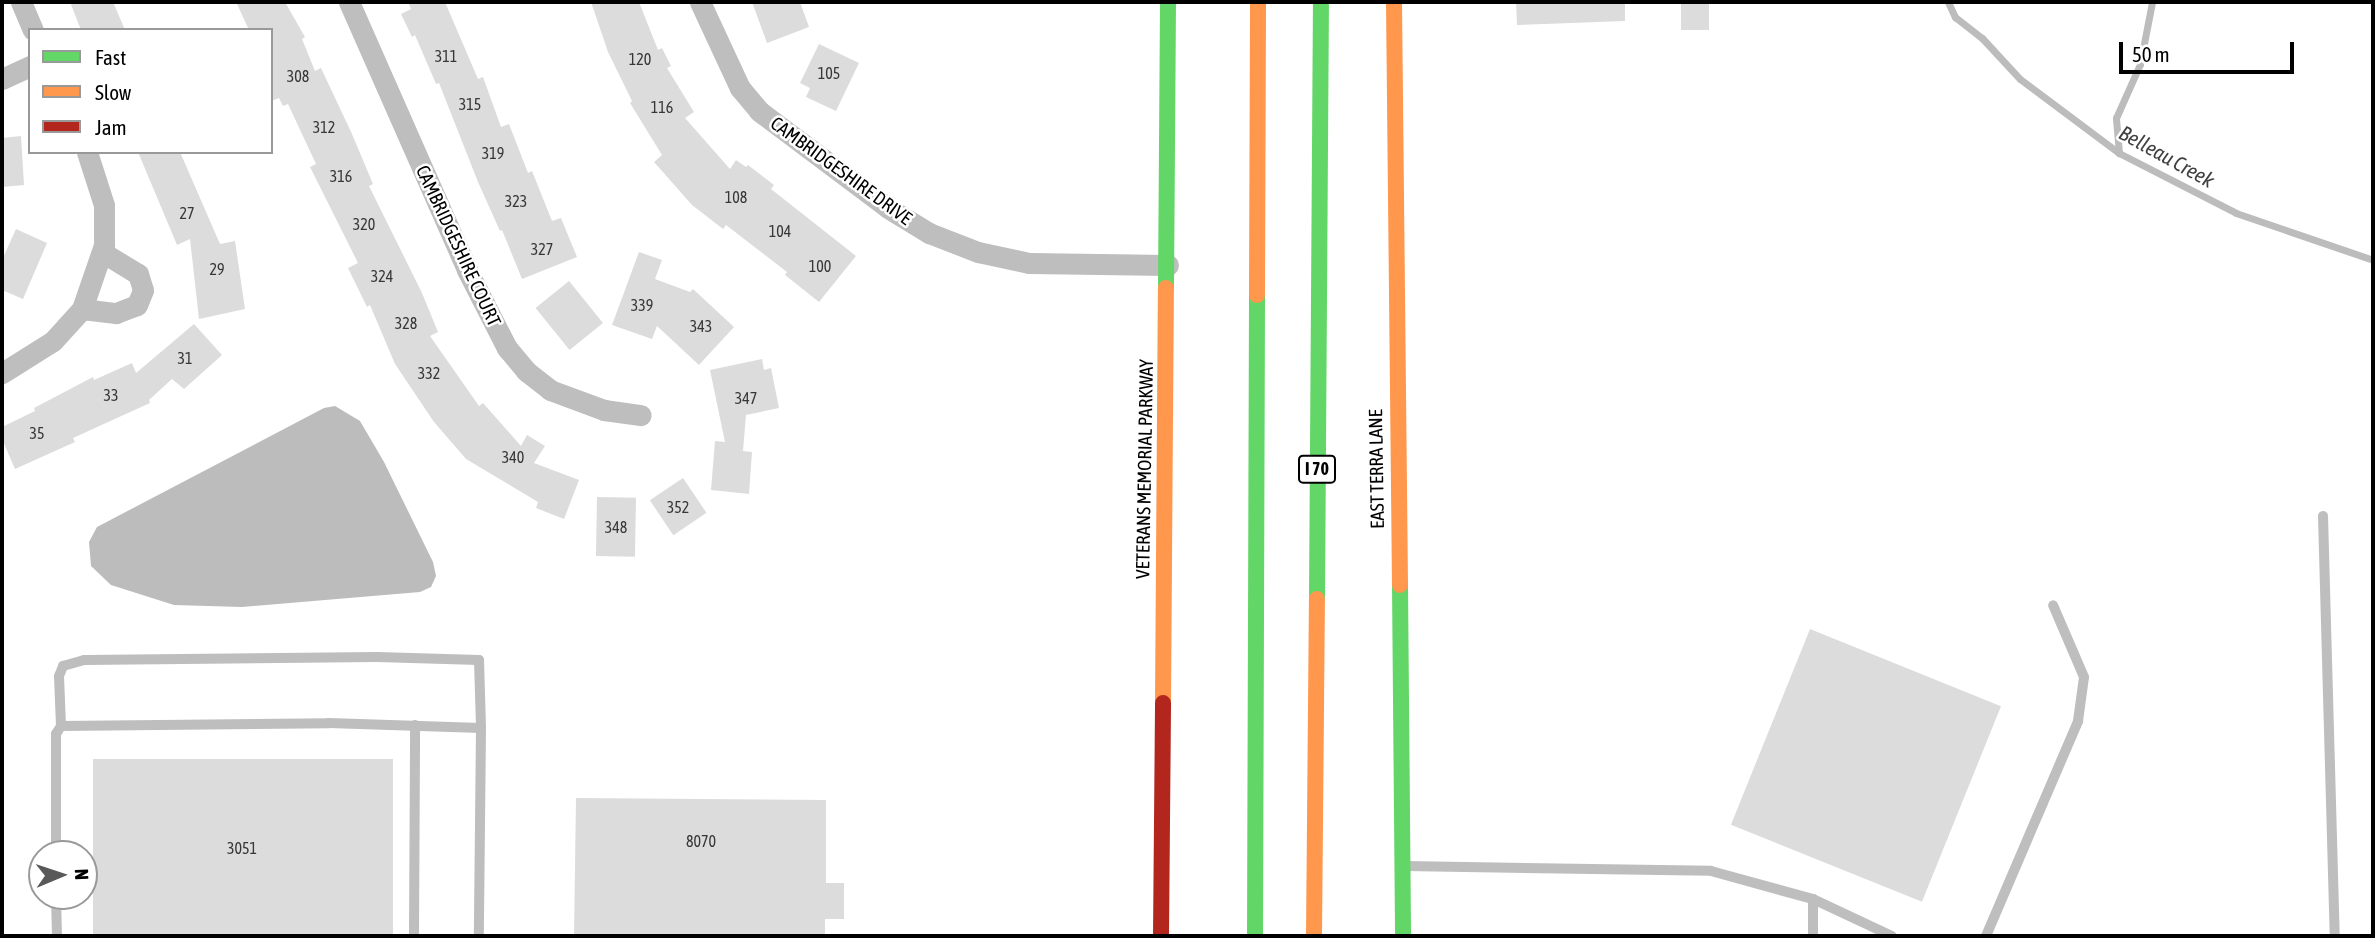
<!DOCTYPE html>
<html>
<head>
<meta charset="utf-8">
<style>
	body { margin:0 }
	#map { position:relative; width:2375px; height:938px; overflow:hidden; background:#fff; font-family:"Asap Condensed",sans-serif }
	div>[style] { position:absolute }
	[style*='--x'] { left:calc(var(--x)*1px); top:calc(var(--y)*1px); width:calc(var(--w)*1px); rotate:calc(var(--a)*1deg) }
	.water>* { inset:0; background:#bcbcbc }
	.stream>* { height:7px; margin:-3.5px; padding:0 3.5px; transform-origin:3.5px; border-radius:3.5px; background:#bcbcbc }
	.building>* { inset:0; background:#dcdcdc; transform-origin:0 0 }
	.lane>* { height:10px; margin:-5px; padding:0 5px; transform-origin:5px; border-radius:5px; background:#bebebe }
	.street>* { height:21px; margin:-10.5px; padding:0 10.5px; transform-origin:10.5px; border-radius:10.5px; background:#bebebe }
	.fast>* { height:16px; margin:-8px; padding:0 8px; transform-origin:8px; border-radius:8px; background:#63d668 }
	.slow>* { height:16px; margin:-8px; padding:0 8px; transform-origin:8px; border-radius:8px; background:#ff974d }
	.jam>* { height:16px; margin:-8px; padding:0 8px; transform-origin:8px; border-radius:8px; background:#b3261e }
	span { translate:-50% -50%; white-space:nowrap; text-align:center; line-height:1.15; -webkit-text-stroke:5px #fff; paint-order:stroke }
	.number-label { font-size:16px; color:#373737 }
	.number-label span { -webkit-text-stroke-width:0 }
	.shield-label span { padding:2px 5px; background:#fff; border:2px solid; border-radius:5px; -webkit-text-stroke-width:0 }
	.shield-label { font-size:18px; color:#000; font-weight:700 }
	.street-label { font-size:19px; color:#000 }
	.water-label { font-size:21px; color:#404040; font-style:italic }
	.frame { position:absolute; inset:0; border:4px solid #000; pointer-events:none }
	.legend { position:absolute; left:28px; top:28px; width:245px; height:126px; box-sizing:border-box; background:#fff; border:2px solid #999; margin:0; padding:9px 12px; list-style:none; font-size:21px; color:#000 }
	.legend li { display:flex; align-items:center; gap:14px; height:35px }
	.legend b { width:35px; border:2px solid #999 }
	.north { position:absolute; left:28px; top:840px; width:70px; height:70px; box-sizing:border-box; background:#fff; border:2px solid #999; border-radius:50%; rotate:88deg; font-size:19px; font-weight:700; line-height:28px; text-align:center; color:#000 }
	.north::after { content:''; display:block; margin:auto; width:24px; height:32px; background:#595959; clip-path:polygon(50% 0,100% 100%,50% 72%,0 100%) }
	.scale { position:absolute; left:2119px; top:42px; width:175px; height:32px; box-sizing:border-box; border:4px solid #000; border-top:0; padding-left:9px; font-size:21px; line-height:24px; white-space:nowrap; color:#000; -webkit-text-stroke:5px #fff; paint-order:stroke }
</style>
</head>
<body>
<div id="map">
	<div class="water">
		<div style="clip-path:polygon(335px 406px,360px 421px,384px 462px,433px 562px,436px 576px,431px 587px,420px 592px,242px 607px,174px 605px,111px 585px,91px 566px,89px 542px,97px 527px,324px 408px)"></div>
	</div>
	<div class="stream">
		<div style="--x:1948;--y:2;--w:17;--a:65"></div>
		<div style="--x:1955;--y:17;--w:34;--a:38"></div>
		<div style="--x:1982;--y:38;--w:56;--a:47.2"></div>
		<div style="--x:2020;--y:79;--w:124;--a:36.8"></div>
		<div style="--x:2119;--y:153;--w:131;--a:27.1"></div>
		<div style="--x:2236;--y:213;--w:145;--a:18.9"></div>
		<div style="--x:2119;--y:153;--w:35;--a:-95"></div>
		<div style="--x:2116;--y:118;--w:59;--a:-66"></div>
		<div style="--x:2140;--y:64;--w:63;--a:-79"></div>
	</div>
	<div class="building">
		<div style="clip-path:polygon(70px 2px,113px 2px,125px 30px,81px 30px)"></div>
		<div style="clip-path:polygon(236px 2px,285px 2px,305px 37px,302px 39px,315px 71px,321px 68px,352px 134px,373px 184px,369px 186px,422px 293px,438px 332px,430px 336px,479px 406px,483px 403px,521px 446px,527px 435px,545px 446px,534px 463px,579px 480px,564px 519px,536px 508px,538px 502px,466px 459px,434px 422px,395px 364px,370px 305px,367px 307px,348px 268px,358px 263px,310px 167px,316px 164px,288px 104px,283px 106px,279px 98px,271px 101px,271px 30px,249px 30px)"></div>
		<div style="clip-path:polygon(408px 2px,445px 2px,478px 79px,483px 77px,501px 127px,509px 124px,528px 173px,532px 171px,552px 221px,561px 218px,577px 257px,522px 279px,502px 230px,500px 231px,478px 182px,439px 83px,436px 84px,415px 35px,412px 37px,401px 14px,411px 9px)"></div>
		<div style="clip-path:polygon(591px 2px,639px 2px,658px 50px,662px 48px,671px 66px,667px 68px,694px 112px,685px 118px,730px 169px,736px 160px,746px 167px,748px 165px,774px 185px,771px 189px,856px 256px,819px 302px,785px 275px,787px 272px,726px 225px,723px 229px,692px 205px,654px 162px,662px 155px,630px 103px,632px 101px,608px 52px)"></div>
		<div style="clip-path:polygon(752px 2px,800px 2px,809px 27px,767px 43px)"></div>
		<div style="clip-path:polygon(1516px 2px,1625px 2px,1625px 21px,1517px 25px)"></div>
		<div style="left:1681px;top:2px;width:28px;height:28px"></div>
		<div style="clip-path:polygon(819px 44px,859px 63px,836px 111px,806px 97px,810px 88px,800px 83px)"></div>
		<div style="clip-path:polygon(21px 136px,24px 185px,2px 187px,2px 138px)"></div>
		<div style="clip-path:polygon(138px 152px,180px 152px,220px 244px,235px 241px,245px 309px,199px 319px,190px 239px,177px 245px)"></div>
		<div style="clip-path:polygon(16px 229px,47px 243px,23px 299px,2px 290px,2px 260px)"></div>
		<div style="clip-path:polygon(639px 252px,662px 260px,655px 279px,690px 292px,693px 289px,734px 327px,699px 365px,657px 326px,652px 339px,612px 325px)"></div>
		<div style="left:569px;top:281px;width:54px;height:43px;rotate:51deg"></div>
		<div style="clip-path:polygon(194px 324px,222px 355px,184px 389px,172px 379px,149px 400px,150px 403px,73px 438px,75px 442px,15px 469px,2px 439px,2px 427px,35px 411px,34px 408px,93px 377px,94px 380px,132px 363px,136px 373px)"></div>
		<div style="clip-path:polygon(762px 359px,764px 370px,771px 368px,779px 408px,746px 415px,743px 451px,752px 452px,749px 494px,711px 490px,715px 441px,725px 442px,710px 370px)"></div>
		<div style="left:683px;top:478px;width:42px;height:40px;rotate:56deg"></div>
		<div style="left:597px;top:497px;width:39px;height:59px;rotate:1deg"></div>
		<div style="left:1810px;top:629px;width:206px;height:211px;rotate:22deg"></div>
		<div style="left:93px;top:759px;width:300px;height:177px"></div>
		<div style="clip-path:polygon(576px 798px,826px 800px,826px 883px,844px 883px,844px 919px,825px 919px,825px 936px,574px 936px)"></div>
	</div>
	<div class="lane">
		<div style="--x:2323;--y:516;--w:420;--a:88.4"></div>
		<div style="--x:61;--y:726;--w:50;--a:-92.3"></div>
		<div style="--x:59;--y:676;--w:11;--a:-68"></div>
		<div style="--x:63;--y:666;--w:22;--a:-16"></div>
		<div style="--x:84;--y:660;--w:293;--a:-0.6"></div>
		<div style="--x:377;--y:657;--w:102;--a:1.7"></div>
		<div style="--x:479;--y:660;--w:68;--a:88.3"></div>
		<div style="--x:56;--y:854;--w:120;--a:-90"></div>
		<div style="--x:56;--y:734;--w:9;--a:-58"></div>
		<div style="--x:61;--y:726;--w:268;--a:-0.6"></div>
		<div style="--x:329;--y:723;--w:152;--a:1.9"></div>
		<div style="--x:481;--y:728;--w:208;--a:90.6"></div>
		<div style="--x:1404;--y:866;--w:307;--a:0.9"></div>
		<div style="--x:1711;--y:871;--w:106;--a:15.4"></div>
		<div style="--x:1813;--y:899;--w:87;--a:25.1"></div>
		<div style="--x:56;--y:896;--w:40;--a:88.6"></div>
		<div style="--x:1813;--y:899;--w:37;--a:90"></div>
		<div style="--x:414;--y:936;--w:211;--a:-89.7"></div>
		<div style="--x:1986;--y:936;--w:234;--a:-66.8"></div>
		<div style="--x:2078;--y:721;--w:44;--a:-82.2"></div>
		<div style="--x:2084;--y:677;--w:78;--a:-113.3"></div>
	</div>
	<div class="street">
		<div style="--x:21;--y:2;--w:30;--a:67"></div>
		<div style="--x:349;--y:2;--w:293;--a:66.2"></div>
		<div style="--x:467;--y:270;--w:88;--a:62.9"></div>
		<div style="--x:507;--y:348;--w:30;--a:50"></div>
		<div style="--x:526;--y:371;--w:31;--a:38"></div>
		<div style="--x:550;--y:390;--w:58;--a:20.3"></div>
		<div style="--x:604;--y:410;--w:37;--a:8"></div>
		<div style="--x:700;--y:2;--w:95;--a:65.1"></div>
		<div style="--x:740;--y:88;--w:30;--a:50"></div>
		<div style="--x:759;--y:111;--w:161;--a:36.9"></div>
		<div style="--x:888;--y:208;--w:48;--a:31.4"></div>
		<div style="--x:929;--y:233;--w:53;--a:21.2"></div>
		<div style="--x:978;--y:252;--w:52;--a:12.2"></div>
		<div style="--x:1029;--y:263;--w:139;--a:0.8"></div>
		<div style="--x:2;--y:79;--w:31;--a:-25"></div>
		<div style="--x:82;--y:309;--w:34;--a:7"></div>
		<div style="--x:116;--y:313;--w:22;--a:-21"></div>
		<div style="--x:137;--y:305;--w:16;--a:-68"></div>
		<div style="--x:143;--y:290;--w:17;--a:-107"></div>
		<div style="--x:138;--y:274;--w:42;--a:-148.6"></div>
		<div style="--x:2;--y:373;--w:60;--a:-32.1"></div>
		<div style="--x:53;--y:341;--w:43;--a:-47.8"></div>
		<div style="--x:82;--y:309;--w:68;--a:-71"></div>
		<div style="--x:104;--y:245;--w:40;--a:-90"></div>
		<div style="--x:104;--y:205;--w:56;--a:-107.8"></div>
	</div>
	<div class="fast">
		<div style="--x:1166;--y:288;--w:286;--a:-89.6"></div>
		<div style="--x:1400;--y:585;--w:351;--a:89.5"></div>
		<div style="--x:1317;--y:599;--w:597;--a:-89.62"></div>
		<div style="--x:1255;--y:936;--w:641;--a:-89.82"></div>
	</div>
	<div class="slow">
		<div style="--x:1394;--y:2;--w:583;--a:89.41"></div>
		<div style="--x:1257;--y:295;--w:293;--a:-89.8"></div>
		<div style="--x:1163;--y:703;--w:415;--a:-89.6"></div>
		<div style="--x:1314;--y:936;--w:337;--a:-89.5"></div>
	</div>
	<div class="jam">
		<div style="--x:1161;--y:936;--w:233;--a:-89.5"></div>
	</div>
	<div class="number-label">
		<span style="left:446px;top:56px">311</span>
		<span style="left:640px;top:59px">120</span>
		<span style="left:829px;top:73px">105</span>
		<span style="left:298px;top:76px">308</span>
		<span style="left:470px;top:104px">315</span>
		<span style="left:662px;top:107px">116</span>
		<span style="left:324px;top:127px">312</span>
		<span style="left:493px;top:153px">319</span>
		<span style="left:341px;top:176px">316</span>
		<span style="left:736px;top:197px">108</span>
		<span style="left:516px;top:201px">323</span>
		<span style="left:187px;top:213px">27</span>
		<span style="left:364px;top:224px">320</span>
		<span style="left:780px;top:231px">104</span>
		<span style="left:542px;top:249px">327</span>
		<span style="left:820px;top:266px">100</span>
		<span style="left:217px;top:269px">29</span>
		<span style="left:382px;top:276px">324</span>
		<span style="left:642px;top:305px">339</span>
		<span style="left:406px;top:323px">328</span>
		<span style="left:701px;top:326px">343</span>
		<span style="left:185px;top:358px">31</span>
		<span style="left:429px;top:373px">332</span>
		<span style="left:111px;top:395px">33</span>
		<span style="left:746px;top:398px">347</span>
		<span style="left:37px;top:433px">35</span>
		<span style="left:513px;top:457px">340</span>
		<span style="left:678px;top:507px">352</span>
		<span style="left:616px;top:527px">348</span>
		<span style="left:701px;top:841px">8070</span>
		<span style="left:242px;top:848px">3051</span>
	</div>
	<div class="shield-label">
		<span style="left:1317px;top:469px">I 70</span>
	</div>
	<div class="street-label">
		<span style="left:841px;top:171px;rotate:36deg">CAMBRIDGESHIRE DRIVE</span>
		<span style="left:458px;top:246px;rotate:65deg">CAMBRIDGESHIRE COURT</span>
		<span style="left:1145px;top:469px;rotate:-89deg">VETERANS MEMORIAL PARKWAY</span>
		<span style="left:1377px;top:469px;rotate:-91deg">EAST TERRA LANE</span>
	</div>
	<div class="water-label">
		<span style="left:2167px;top:156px;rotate:29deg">Belleau Creek</span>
	</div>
	<div class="frame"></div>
	<ul class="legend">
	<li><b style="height:9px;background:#63d668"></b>Fast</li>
	<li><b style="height:9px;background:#ff974d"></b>Slow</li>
	<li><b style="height:9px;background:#b3261e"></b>Jam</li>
	</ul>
	<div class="north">N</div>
	<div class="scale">50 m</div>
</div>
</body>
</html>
